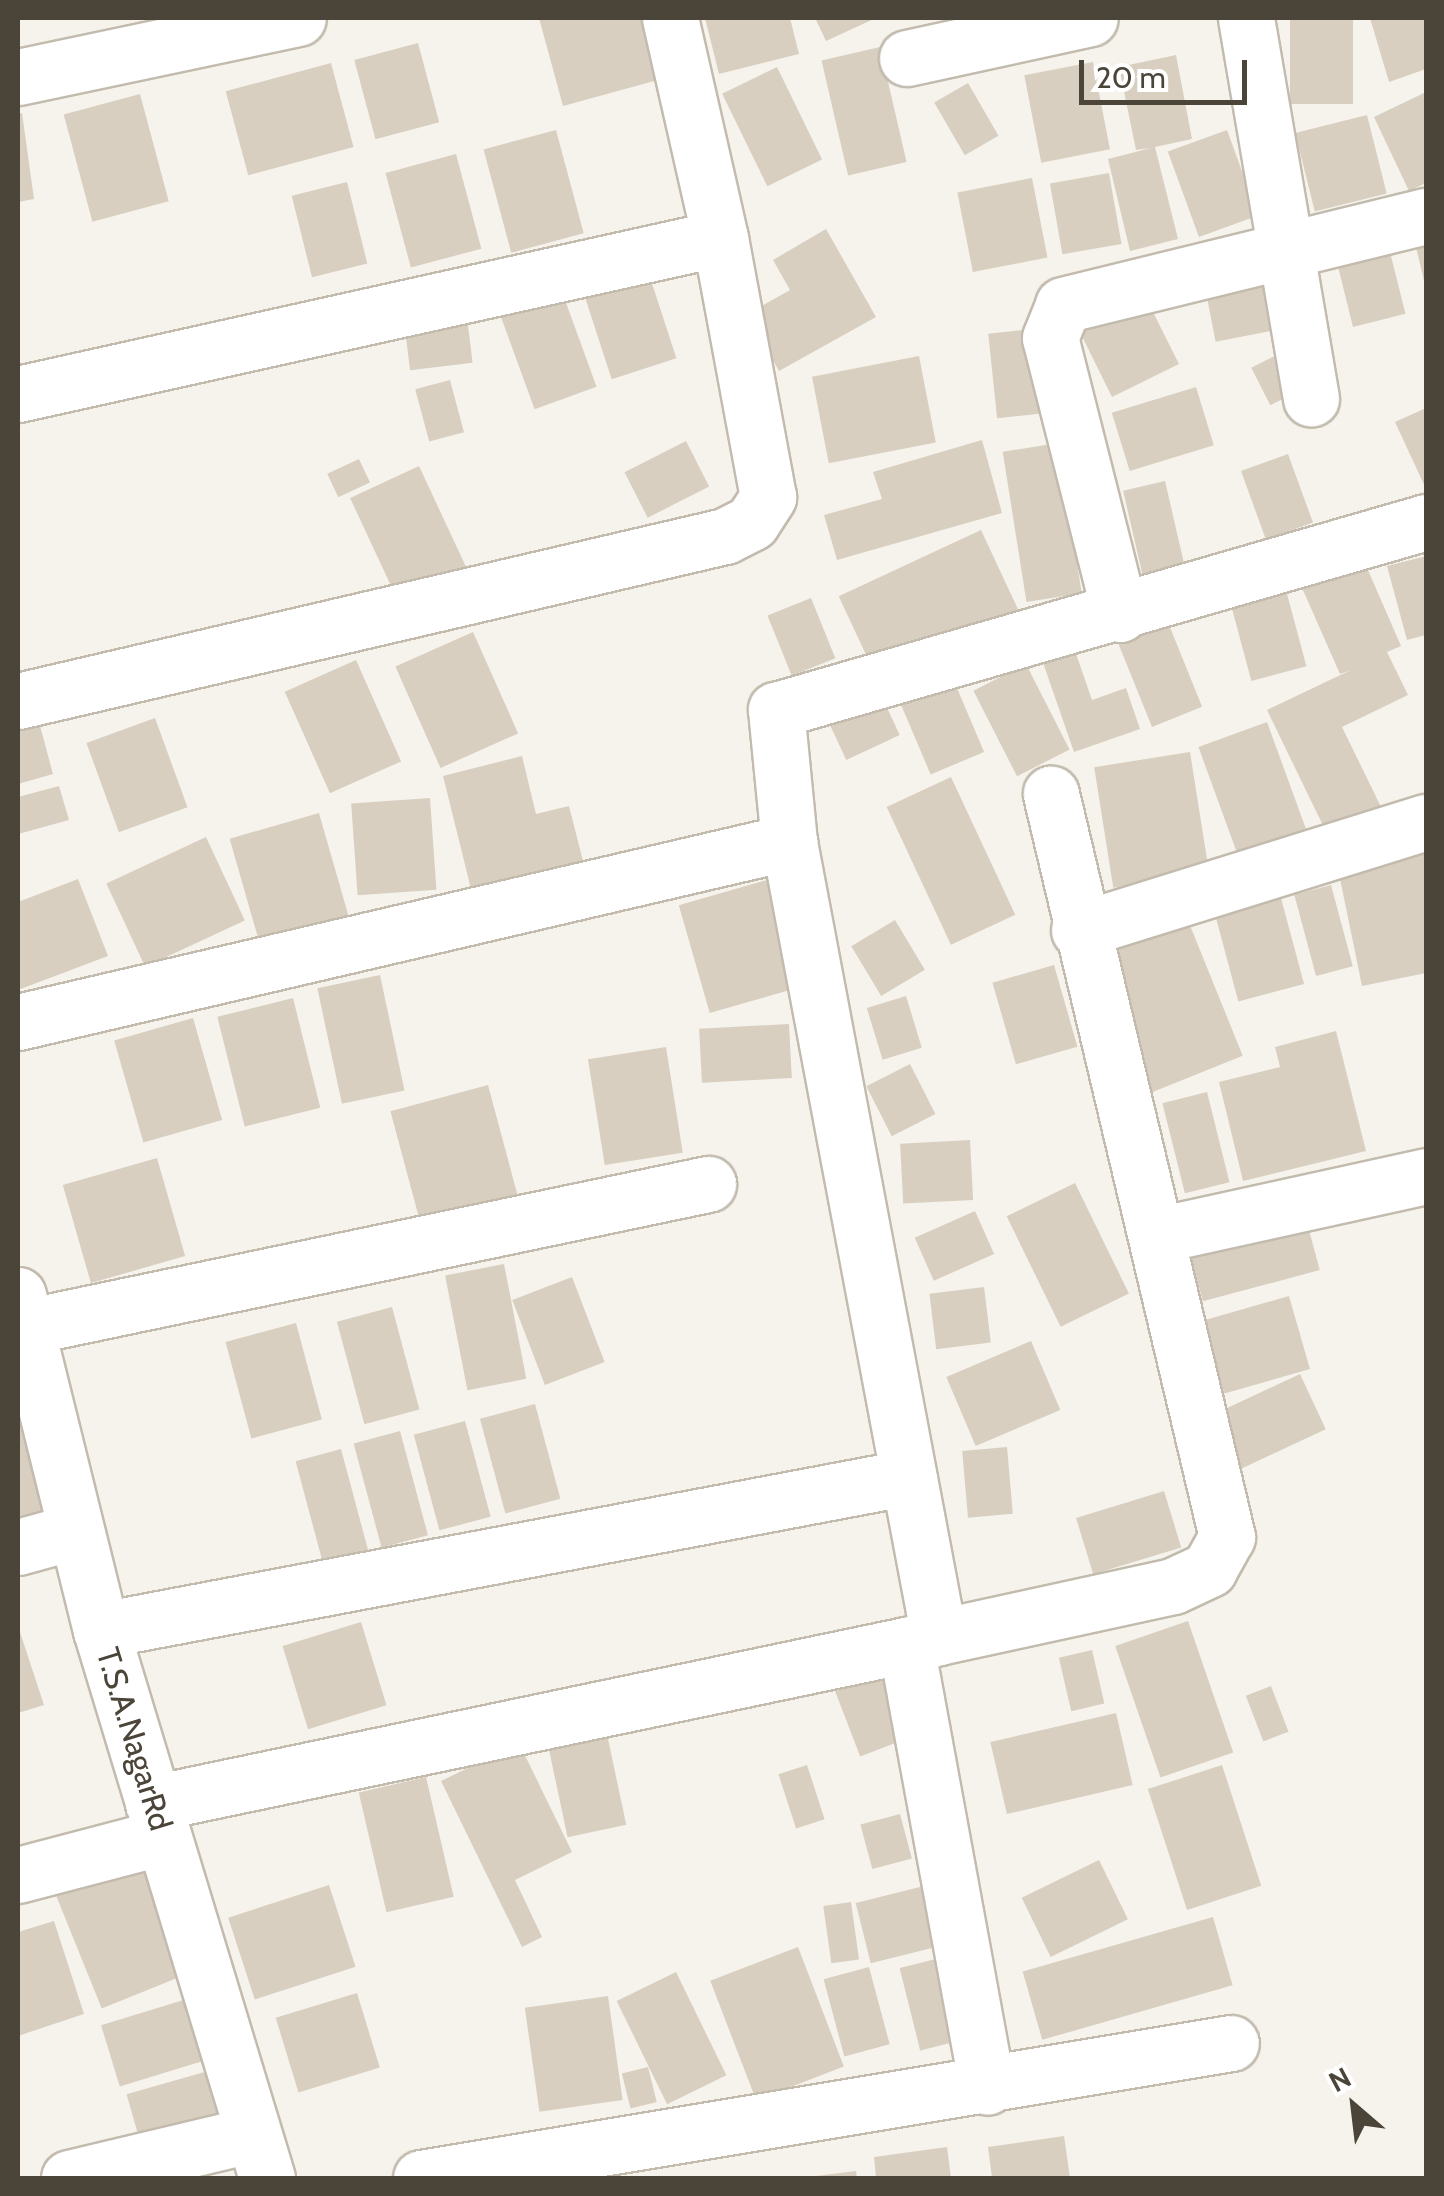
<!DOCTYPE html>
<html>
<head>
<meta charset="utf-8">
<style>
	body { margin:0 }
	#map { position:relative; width:1444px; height:2196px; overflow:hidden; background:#f6f3ec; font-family:Cabin,sans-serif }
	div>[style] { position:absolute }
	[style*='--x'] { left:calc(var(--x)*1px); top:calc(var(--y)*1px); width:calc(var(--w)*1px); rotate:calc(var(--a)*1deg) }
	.building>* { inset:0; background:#d8cfc1; transform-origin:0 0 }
	.roads { filter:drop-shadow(2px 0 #c2bbae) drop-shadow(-2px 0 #c2bbae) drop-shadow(0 2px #c2bbae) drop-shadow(0 -2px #c2bbae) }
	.minor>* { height:55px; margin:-27.5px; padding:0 27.5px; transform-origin:27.5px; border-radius:27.5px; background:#fff }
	span { translate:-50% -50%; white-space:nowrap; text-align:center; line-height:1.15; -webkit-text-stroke:9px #fff; paint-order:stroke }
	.street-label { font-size:32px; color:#4b4439 }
	.frame { position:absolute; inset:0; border:20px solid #4b4439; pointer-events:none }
	.north { position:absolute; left:1304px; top:2056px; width:100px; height:100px; -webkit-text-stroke:8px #fff; paint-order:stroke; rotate:332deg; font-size:28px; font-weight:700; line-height:40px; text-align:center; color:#4b4439 }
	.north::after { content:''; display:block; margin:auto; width:35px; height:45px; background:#4b4439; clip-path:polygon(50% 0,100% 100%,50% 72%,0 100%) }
	.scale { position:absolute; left:1079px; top:60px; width:168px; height:45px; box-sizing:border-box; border:5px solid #4b4439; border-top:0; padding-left:12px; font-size:30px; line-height:35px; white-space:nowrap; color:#4b4439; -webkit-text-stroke:8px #fff; paint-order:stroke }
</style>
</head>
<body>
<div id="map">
	<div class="building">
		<div style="clip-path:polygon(539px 18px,640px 18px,658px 80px,563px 106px)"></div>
		<div style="clip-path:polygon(705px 18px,790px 18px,799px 54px,719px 74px)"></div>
		<div style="clip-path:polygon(815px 18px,876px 18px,826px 41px)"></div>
		<div style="left:1290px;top:18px;width:63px;height:86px"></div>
		<div style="clip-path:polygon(1370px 18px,1426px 18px,1426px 69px,1389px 82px)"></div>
		<div style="left:418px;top:43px;width:82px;height:66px;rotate:75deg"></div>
		<div style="left:880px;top:47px;width:118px;height:60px;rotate:77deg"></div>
		<div style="clip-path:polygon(1176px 55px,1192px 139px,1155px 147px,1178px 239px,1130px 251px,1108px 159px,1151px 148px,1136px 150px,1119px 67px)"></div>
		<div style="left:1093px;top:62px;width:89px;height:70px;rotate:79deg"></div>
		<div style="left:331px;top:63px;width:87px;height:109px;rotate:75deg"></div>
		<div style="left:777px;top:67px;width:103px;height:61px;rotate:64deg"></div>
		<div style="left:968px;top:83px;width:61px;height:39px;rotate:60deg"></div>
		<div style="clip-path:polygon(1426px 92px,1426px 183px,1409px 191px,1374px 117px)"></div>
		<div style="left:140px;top:94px;width:111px;height:79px;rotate:75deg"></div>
		<div style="clip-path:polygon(22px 113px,34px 199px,18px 202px,18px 114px)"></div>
		<div style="left:1367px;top:115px;width:81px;height:74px;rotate:76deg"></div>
		<div style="left:556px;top:130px;width:107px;height:75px;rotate:75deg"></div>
		<div style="left:1227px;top:130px;width:91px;height:63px;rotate:70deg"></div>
		<div style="left:456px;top:154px;width:98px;height:73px;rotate:75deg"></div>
		<div style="left:1109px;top:173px;width:72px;height:60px;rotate:80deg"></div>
		<div style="left:1032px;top:178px;width:81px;height:76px;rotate:79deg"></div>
		<div style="left:347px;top:182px;width:84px;height:57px;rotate:76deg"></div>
		<div style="clip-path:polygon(826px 229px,876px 317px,779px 371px,747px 314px,790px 290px,773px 260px)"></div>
		<div style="clip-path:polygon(1426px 240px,1426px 284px,1425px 285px,1415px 243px)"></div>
		<div style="left:1388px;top:244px;width:72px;height:54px;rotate:76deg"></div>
		<div style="left:1259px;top:261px;width:71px;height:58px;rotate:79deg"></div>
		<div style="left:647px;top:268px;width:95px;height:68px;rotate:72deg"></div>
		<div style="left:561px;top:289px;width:104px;height:66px;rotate:70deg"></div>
		<div style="clip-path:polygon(1144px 294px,1179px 364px,1112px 397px,1070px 312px)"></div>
		<div style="left:467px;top:317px;width:46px;height:63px;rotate:83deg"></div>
		<div style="left:1033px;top:329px;width:85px;height:45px;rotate:84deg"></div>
		<div style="left:1286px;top:350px;width:42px;height:39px;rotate:63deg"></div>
		<div style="left:919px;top:356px;width:88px;height:109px;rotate:79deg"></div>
		<div style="left:450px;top:380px;width:54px;height:36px;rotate:75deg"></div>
		<div style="left:1196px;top:387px;width:61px;height:88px;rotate:73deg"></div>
		<div style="clip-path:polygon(1426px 408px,1426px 489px,1395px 422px)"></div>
		<div style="clip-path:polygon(982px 440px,1002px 513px,837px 560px,824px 515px,882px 499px,873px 472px)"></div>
		<div style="left:686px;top:441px;width:51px;height:69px;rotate:63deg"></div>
		<div style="left:1058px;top:443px;width:152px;height:56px;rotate:81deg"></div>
		<div style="left:1288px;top:454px;width:73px;height:50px;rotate:70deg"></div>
		<div style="left:359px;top:459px;width:26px;height:35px;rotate:65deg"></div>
		<div style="left:419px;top:466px;width:117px;height:76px;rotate:65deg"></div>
		<div style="left:1165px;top:481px;width:97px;height:43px;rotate:77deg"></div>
		<div style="left:981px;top:530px;width:91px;height:157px;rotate:65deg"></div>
		<div style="clip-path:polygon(1361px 554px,1401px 646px,1387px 652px,1408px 695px,1342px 727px,1384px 813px,1330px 840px,1267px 710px,1351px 670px,1340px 674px,1299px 581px)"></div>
		<div style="clip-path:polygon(1426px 556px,1426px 635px,1407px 640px,1387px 566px)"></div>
		<div style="left:1286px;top:590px;width:79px;height:57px;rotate:75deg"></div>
		<div style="left:811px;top:598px;width:65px;height:47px;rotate:68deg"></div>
		<div style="left:1165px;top:615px;width:99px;height:54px;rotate:68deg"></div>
		<div style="left:473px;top:632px;width:111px;height:85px;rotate:66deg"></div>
		<div style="clip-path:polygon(1073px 645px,1092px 700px,1126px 688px,1140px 729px,1074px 752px,1041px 657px)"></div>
		<div style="left:356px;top:660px;width:111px;height:78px;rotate:66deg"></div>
		<div style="left:1026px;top:664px;width:96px;height:59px;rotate:63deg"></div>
		<div style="left:954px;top:681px;width:77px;height:58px;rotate:67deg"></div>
		<div style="left:882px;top:697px;width:42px;height:59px;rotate:65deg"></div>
		<div style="left:155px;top:718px;width:95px;height:73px;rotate:70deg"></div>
		<div style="clip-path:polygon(39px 722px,53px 774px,18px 784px,18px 728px)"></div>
		<div style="left:1267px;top:722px;width:115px;height:73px;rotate:70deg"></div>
		<div style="left:1190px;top:752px;width:122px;height:97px;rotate:81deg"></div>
		<div style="clip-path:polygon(522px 756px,536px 814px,569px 806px,583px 861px,471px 889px,443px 776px)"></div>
		<div style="left:951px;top:777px;width:152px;height:71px;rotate:65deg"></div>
		<div style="clip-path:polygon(59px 786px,69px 820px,18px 834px,18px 797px)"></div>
		<div style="left:430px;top:798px;width:92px;height:79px;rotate:86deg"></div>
		<div style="left:319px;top:813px;width:111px;height:93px;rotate:74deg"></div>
		<div style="left:206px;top:837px;width:92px;height:110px;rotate:65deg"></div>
		<div style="clip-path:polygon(1426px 846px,1426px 973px,1362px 986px,1337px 864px)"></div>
		<div style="left:774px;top:878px;width:112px;height:99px;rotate:74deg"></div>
		<div style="clip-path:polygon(78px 879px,108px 956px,18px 990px,18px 902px)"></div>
		<div style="left:1331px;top:885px;width:84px;height:38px;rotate:75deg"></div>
		<div style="left:1281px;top:898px;width:89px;height:68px;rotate:75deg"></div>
		<div style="left:1185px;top:913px;width:154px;height:103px;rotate:68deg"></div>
		<div style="left:895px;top:920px;width:58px;height:51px;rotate:59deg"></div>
		<div style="left:1054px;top:965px;width:85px;height:64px;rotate:74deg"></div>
		<div style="left:380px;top:975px;width:118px;height:64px;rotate:78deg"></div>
		<div style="left:906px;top:996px;width:54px;height:41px;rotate:73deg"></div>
		<div style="left:293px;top:998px;width:113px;height:78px;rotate:76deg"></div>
		<div style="left:193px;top:1018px;width:106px;height:82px;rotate:74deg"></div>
		<div style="left:789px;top:1024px;width:54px;height:90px;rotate:87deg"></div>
		<div style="clip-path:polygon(1336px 1031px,1366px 1151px,1243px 1181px,1219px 1082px,1280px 1067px,1275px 1047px)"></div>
		<div style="left:666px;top:1047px;width:107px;height:79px;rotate:81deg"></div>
		<div style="left:910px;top:1064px;width:56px;height:49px;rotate:63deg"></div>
		<div style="left:488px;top:1085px;width:115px;height:101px;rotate:75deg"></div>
		<div style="left:1207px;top:1092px;width:93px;height:46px;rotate:76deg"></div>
		<div style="left:970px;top:1140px;width:60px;height:70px;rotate:87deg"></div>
		<div style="left:157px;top:1158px;width:102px;height:98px;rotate:74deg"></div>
		<div style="left:1075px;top:1183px;width:123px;height:76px;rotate:64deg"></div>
		<div style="left:975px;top:1211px;width:47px;height:66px;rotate:66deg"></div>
		<div style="left:1305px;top:1215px;width:57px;height:121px;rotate:75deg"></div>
		<div style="left:504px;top:1264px;width:117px;height:60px;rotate:79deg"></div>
		<div style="left:572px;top:1277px;width:91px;height:64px;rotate:69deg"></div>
		<div style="left:984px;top:1287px;width:56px;height:55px;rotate:83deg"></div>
		<div style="left:1289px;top:1296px;width:76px;height:89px;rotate:74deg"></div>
		<div style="left:392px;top:1307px;width:106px;height:57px;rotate:75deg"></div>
		<div style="left:296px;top:1323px;width:100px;height:73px;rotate:75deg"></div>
		<div style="left:1031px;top:1341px;width:75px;height:92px;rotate:67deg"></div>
		<div style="left:1300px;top:1374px;width:61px;height:101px;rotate:65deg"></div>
		<div style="left:535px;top:1404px;width:98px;height:57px;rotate:75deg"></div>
		<div style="clip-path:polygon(18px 1418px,48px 1515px,18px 1525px)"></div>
		<div style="left:465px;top:1421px;width:99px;height:53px;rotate:75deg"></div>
		<div style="left:400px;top:1431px;width:108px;height:48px;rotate:75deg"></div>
		<div style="left:1007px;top:1447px;width:67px;height:45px;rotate:85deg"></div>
		<div style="left:341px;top:1449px;width:107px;height:47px;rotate:75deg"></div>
		<div style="left:1164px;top:1491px;width:59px;height:92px;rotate:73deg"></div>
		<div style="left:1188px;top:1621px;width:139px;height:77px;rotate:71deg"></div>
		<div style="left:361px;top:1622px;width:87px;height:82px;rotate:73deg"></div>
		<div style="clip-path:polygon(18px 1626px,44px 1705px,18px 1713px)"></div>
		<div style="left:1092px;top:1650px;width:55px;height:34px;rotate:77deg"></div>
		<div style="left:893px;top:1669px;width:70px;height:62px;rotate:69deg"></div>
		<div style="left:1271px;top:1686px;width:49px;height:27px;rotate:69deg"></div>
		<div style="left:1116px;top:1713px;width:74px;height:129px;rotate:77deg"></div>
		<div style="left:604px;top:1720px;width:107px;height:60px;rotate:78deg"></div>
		<div style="clip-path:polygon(519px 1743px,572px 1852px,515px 1880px,542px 1937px,522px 1947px,441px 1781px)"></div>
		<div style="left:807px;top:1765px;width:57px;height:30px;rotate:72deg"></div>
		<div style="left:1222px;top:1765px;width:127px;height:78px;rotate:72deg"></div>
		<div style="left:426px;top:1777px;width:123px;height:69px;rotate:77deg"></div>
		<div style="left:900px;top:1814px;width:46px;height:41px;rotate:75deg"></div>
		<div style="left:138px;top:1858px;width:126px;height:90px;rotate:68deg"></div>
		<div style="left:1099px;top:1860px;width:66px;height:86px;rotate:64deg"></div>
		<div style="left:944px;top:1881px;width:62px;height:91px;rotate:76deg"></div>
		<div style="left:329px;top:1885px;width:86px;height:106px;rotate:72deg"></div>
		<div style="left:851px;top:1902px;width:58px;height:28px;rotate:82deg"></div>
		<div style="left:1213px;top:1917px;width:71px;height:198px;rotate:74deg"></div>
		<div style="clip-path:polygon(54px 1921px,84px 2014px,18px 2036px,18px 1932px)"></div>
		<div style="left:798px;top:1947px;width:128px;height:94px;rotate:69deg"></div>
		<div style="left:952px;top:1955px;width:85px;height:54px;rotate:76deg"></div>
		<div style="left:869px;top:1967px;width:80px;height:47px;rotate:75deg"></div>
		<div style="left:676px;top:1972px;width:115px;height:66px;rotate:64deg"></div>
		<div style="left:357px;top:1993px;width:78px;height:85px;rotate:73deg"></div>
		<div style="left:608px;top:1996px;width:105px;height:84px;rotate:82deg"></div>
		<div style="left:190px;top:1998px;width:64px;height:93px;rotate:73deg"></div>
		<div style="left:648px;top:2067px;width:36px;height:27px;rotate:76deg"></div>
		<div style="left:215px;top:2069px;width:44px;height:92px;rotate:74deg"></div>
		<div style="clip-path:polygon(1064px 2136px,1070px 2178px,992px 2178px,988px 2147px)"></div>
		<div style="clip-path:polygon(947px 2147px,951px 2178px,876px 2178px,874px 2157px)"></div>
		<div style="clip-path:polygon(856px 2171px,857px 2178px,816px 2178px,816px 2176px)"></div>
	</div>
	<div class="roads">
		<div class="minor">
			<div style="--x:1246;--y:18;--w:386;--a:80.3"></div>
			<div style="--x:907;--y:58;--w:187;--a:-12.3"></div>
			<div style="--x:18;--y:77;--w:286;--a:-11.9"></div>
			<div style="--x:18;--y:394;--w:719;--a:-12.53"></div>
			<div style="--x:720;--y:238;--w:226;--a:-102.8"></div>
			<div style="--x:1120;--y:614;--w:285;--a:-104.2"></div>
			<div style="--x:1050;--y:338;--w:35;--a:-68"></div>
			<div style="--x:1063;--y:305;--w:374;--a:-13.8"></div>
			<div style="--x:18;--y:701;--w:726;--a:-13.14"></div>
			<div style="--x:725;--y:536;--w:30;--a:-27"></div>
			<div style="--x:752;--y:522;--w:30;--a:-57"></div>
			<div style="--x:768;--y:497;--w:263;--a:-100.5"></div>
			<div style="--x:789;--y:842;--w:133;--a:-95.6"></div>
			<div style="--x:776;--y:710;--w:677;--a:-16.13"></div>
			<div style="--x:1079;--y:930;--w:363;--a:-17.3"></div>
			<div style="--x:18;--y:1022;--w:792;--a:-13.14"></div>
			<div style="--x:789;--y:842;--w:809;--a:79.32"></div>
			<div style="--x:939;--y:1637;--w:34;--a:166"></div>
			<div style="--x:906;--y:1645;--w:449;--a:79.6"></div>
			<div style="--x:1158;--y:1235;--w:274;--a:-12.4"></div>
			<div style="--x:18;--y:1295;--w:345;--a:76.1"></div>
			<div style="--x:101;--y:1630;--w:573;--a:73.15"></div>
			<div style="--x:25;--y:1327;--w:698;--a:-11.83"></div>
			<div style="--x:18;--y:1547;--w:60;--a:-15.4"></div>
			<div style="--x:101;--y:1630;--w:822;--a:-10.72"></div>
			<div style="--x:939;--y:1637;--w:239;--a:-12.3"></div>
			<div style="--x:1173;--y:1586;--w:40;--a:-25"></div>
			<div style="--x:1209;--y:1569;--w:37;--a:-61"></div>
			<div style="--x:1227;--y:1537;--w:764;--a:-103.33"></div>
			<div style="--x:153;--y:1803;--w:769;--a:-11.85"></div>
			<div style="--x:18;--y:1875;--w:150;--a:-14.7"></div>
			<div style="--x:69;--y:2178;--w:189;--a:-13.4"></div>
			<div style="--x:421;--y:2178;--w:821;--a:-9.46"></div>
		</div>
	</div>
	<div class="street-label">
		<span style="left:134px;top:1739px;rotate:73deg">T.S.A.NagarRd</span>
	</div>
	<div class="frame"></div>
	<div class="north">N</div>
	<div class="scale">20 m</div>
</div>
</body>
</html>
